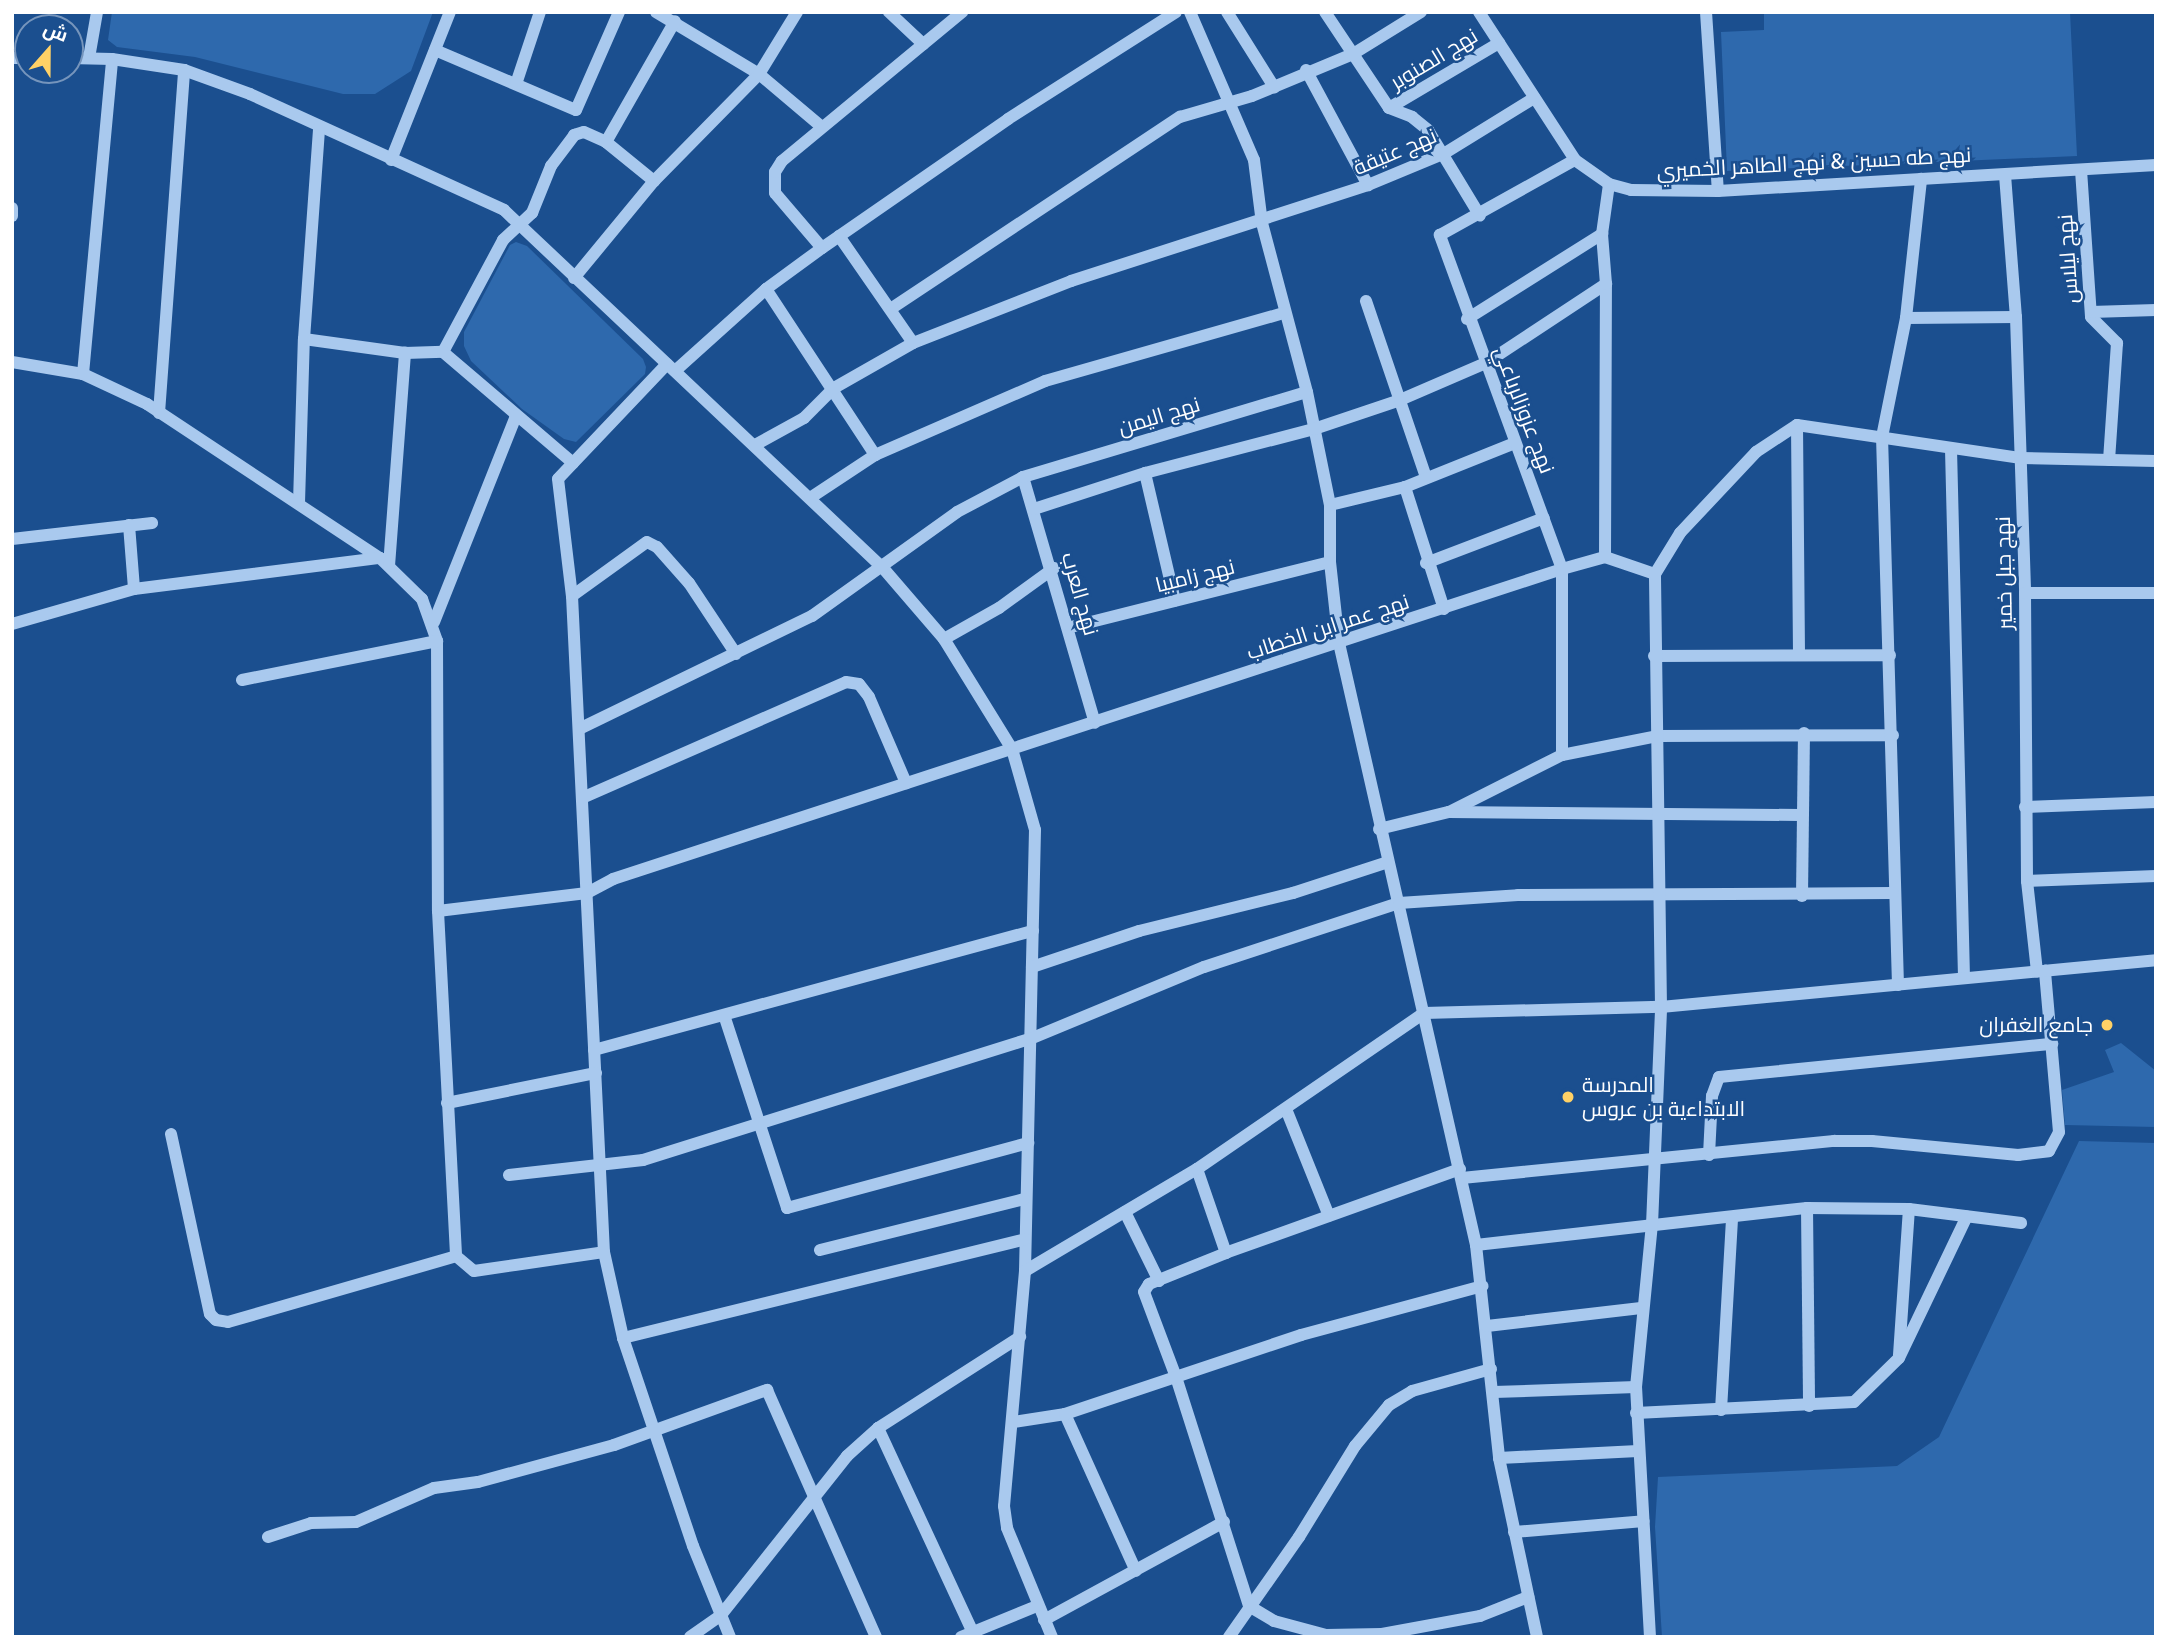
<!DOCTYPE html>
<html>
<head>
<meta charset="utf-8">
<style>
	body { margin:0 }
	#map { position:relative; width:2168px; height:1649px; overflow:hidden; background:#1b4f8f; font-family:"Public Sans",Cairo,sans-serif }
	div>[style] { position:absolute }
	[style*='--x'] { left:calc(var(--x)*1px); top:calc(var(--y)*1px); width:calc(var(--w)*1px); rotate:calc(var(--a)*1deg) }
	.green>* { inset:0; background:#2e69ad }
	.minor>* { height:12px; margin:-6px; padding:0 6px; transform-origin:6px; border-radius:6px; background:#a9c9ee }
	.dots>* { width:19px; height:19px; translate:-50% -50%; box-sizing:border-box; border:4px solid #1b4f8f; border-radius:50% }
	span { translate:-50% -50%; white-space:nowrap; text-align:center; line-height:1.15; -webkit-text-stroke:5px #1b4f8f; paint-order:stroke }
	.street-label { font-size:21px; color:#fff }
	.poi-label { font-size:21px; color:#fff }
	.right { translate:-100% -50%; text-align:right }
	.left { translate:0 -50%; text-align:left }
	.frame { position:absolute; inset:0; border:14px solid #fff; pointer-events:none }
	.north { position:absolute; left:14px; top:14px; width:70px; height:70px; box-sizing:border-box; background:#1b4f8f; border:2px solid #7695bc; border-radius:50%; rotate:21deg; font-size:19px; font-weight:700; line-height:28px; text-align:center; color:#fff }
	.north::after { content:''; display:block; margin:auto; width:24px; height:32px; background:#ffd166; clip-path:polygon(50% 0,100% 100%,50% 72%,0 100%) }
</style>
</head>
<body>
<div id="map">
	<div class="green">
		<div style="clip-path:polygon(112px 12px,433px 12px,411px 71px,375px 94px,343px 94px,195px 57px,117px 47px,108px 40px)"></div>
		<div style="clip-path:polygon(1764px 12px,2070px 12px,2077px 156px,1727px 171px,1721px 32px,1764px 30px)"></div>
		<div style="clip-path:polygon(516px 242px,527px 246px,643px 359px,646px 367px,645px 374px,576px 442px,564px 439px,522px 409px,471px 361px,464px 346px,464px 332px,510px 245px)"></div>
		<div style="clip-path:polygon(2121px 1043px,2156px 1071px,2156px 1127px,2065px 1125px,2062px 1090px,2114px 1072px,2105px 1050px)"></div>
		<div style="clip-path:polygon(2079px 1141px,2156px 1143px,2156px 1637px,1662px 1637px,1655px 1527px,1658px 1477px,1897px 1466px,1939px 1437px)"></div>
	</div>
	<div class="minor">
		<div style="--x:656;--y:12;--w:120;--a:31"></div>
		<div style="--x:759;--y:74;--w:82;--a:40.1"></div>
		<div style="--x:889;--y:12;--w:47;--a:43.3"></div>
		<div style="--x:1190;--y:12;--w:161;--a:66.6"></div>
		<div style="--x:1254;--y:160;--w:64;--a:82.8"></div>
		<div style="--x:1262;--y:223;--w:175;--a:75.1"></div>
		<div style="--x:1307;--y:392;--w:115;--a:78.5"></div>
		<div style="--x:1330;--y:505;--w:57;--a:90"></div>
		<div style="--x:1330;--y:562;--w:81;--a:83.7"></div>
		<div style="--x:1339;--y:643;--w:617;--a:77.18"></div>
		<div style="--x:1476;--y:1245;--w:214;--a:83.8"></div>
		<div style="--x:1499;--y:1458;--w:183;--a:78"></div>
		<div style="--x:1227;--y:12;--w:89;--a:57.9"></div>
		<div style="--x:1325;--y:12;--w:115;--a:56.3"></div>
		<div style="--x:1389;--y:108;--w:25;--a:21"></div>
		<div style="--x:1412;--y:117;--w:21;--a:39"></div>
		<div style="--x:1428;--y:130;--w:100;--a:58.8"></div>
		<div style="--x:1479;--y:12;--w:176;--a:57"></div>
		<div style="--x:1575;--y:160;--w:42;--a:35.2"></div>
		<div style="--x:1609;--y:184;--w:23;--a:15"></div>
		<div style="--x:1631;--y:190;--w:87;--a:0.7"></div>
		<div style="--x:1718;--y:191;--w:439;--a:-3.4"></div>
		<div style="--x:1706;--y:12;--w:179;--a:86.2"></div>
		<div style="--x:435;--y:50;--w:153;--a:23.1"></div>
		<div style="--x:576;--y:110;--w:107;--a:-66.3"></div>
		<div style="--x:12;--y:58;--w:16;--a:0"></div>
		<div style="--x:70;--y:58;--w:42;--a:1.4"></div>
		<div style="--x:112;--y:59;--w:73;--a:8.7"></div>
		<div style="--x:184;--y:70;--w:70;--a:20"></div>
		<div style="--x:250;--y:94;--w:279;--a:24.5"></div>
		<div style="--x:504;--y:210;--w:521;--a:43.37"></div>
		<div style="--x:883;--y:568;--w:94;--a:49.3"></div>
		<div style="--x:944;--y:639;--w:129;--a:58.3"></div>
		<div style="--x:1012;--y:749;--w:84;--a:74.1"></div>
		<div style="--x:1035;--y:830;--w:441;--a:91.3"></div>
		<div style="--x:1025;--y:1271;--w:236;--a:95.1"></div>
		<div style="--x:1004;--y:1506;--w:22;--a:82"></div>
		<div style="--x:1007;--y:1528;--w:118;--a:67.6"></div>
		<div style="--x:89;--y:58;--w:47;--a:-80.1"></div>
		<div style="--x:1306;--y:70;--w:131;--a:61.7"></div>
		<div style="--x:516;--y:84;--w:76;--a:-71.6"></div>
		<div style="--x:1389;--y:108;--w:128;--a:-30.6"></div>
		<div style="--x:606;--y:142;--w:139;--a:-60.3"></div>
		<div style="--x:391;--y:160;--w:159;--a:-68.3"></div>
		<div style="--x:2081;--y:170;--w:147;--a:86.1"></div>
		<div style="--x:2091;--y:317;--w:37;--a:45"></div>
		<div style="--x:2117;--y:343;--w:117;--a:93.9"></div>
		<div style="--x:2005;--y:175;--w:142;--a:85.6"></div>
		<div style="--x:2016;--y:317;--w:276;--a:88.1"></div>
		<div style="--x:2025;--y:593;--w:288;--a:89.6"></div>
		<div style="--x:2027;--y:881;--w:91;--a:83.7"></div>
		<div style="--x:12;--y:208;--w:8;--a:90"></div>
		<div style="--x:839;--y:236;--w:130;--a:55.3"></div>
		<div style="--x:822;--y:248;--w:72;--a:-130.5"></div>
		<div style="--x:775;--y:193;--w:21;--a:-90"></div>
		<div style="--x:775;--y:172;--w:13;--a:-58"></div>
		<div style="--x:782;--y:161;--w:234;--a:-39.6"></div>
		<div style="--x:574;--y:278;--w:126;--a:-50.5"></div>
		<div style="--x:654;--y:181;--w:150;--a:-45.5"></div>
		<div style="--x:759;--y:74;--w:73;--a:-58.5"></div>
		<div style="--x:766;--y:289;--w:199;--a:56.7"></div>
		<div style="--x:1366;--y:301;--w:186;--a:71.2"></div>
		<div style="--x:892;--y:308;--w:346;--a:-33.6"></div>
		<div style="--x:1180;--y:117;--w:75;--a:-16.3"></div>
		<div style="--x:1252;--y:96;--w:109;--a:-22.6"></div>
		<div style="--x:1353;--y:54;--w:80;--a:-31.7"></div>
		<div style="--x:2091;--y:312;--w:65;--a:-1.8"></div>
		<div style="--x:1906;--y:318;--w:110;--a:-0.5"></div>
		<div style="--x:1467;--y:319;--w:160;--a:-32.2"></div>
		<div style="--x:304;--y:339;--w:102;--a:7.9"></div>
		<div style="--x:405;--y:353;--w:38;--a:-2"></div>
		<div style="--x:443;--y:352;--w:127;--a:-61.8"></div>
		<div style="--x:503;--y:240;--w:40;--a:-43"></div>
		<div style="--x:532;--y:213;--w:51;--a:-68"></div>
		<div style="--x:551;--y:166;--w:39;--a:-53"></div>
		<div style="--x:574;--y:135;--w:10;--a:-17"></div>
		<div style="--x:584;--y:132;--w:24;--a:24"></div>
		<div style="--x:606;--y:142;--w:62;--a:39.1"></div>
		<div style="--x:443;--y:352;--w:171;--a:40.5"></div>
		<div style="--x:12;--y:362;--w:72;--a:9.6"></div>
		<div style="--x:83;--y:374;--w:71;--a:25.1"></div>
		<div style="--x:147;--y:404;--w:279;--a:33.5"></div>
		<div style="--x:380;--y:558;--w:59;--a:44.3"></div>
		<div style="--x:422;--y:599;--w:45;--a:70.3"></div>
		<div style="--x:437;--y:641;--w:270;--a:89.8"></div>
		<div style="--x:438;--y:911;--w:345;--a:87"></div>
		<div style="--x:456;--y:1256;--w:23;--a:40"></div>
		<div style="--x:474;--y:1271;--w:131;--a:-8.3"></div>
		<div style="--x:667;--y:364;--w:158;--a:133.5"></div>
		<div style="--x:558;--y:479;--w:118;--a:83.2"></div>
		<div style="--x:572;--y:596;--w:657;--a:87.21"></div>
		<div style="--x:604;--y:1252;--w:88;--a:77.5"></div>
		<div style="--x:623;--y:1338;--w:219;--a:71.4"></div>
		<div style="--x:693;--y:1546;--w:98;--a:67.9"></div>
		<div style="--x:675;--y:371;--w:122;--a:-42"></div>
		<div style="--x:766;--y:289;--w:69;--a:-36.2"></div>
		<div style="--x:822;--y:248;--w:226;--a:-34.7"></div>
		<div style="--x:1008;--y:119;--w:199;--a:-32.5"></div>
		<div style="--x:83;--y:374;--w:316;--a:-84.7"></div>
		<div style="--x:159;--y:413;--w:344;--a:-85.8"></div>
		<div style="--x:1797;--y:425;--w:230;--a:89.5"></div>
		<div style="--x:755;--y:445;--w:56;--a:-28.9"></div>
		<div style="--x:804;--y:418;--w:42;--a:-45"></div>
		<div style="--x:834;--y:388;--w:91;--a:-29.7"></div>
		<div style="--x:913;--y:343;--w:170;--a:-21.4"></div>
		<div style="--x:1071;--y:281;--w:312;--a:-17.9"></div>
		<div style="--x:1368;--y:185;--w:83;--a:-22.6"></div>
		<div style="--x:1445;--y:153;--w:105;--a:-31.7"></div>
		<div style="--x:1951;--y:449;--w:529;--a:88.59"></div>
		<div style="--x:1145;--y:473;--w:131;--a:76.8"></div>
		<div style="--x:1023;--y:477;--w:256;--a:73.7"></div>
		<div style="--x:1405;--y:487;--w:128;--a:72.3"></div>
		<div style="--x:810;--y:498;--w:78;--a:-33.5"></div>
		<div style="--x:875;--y:455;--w:185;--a:-23.5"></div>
		<div style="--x:1045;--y:381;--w:248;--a:-15.9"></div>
		<div style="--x:299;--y:503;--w:164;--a:-88.3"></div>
		<div style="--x:304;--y:339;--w:212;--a:-85.9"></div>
		<div style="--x:1330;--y:505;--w:77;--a:-13.5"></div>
		<div style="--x:1405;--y:487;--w:118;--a:-21.8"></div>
		<div style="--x:1034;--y:509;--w:117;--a:-18"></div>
		<div style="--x:1145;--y:473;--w:175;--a:-14.6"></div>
		<div style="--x:1314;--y:429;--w:91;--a:-18.6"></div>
		<div style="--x:1400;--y:400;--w:94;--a:-23.3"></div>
		<div style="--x:1486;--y:363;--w:144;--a:-33.4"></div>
		<div style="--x:129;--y:525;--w:64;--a:85.5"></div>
		<div style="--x:12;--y:539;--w:141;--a:-6.5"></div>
		<div style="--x:1605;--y:557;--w:273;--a:-89.8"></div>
		<div style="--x:1606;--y:284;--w:50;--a:-94.6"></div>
		<div style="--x:1602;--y:234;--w:50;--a:-82"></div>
		<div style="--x:1426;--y:563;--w:126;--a:-20.9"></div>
		<div style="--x:389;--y:566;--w:214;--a:-85.7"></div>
		<div style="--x:2025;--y:593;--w:131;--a:0"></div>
		<div style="--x:572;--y:596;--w:92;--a:-35.8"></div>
		<div style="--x:647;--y:542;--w:11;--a:27"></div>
		<div style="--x:657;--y:547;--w:48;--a:48.4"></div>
		<div style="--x:689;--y:583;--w:85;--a:56.5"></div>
		<div style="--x:434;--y:622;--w:222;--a:-68.3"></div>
		<div style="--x:12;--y:624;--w:127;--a:-16"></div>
		<div style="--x:134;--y:589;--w:248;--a:-7.2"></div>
		<div style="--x:1071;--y:627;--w:267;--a:-14.1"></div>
		<div style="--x:944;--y:639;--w:63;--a:-29.4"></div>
		<div style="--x:999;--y:608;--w:68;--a:-36"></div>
		<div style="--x:1654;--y:656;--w:236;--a:-0.2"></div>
		<div style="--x:242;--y:680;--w:199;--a:-11.3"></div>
		<div style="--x:579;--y:729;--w:259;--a:-25.9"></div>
		<div style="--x:812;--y:616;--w:178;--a:-35.6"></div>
		<div style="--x:957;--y:512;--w:75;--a:-27.9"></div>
		<div style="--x:1023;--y:477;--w:296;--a:-16.7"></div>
		<div style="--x:1562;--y:755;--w:186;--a:-90"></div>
		<div style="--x:1562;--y:569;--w:356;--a:-110.1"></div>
		<div style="--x:1440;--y:235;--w:154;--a:-29.1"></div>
		<div style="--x:582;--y:798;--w:288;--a:-23.7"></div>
		<div style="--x:846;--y:682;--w:13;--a:9"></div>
		<div style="--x:859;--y:684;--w:16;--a:52"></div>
		<div style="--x:869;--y:697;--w:94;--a:66.7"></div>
		<div style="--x:2025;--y:807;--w:131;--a:-2.2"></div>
		<div style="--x:1449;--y:812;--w:127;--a:-26.8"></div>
		<div style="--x:1562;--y:755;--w:98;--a:-11.2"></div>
		<div style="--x:1658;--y:736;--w:235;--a:-0.2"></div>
		<div style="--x:1379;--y:829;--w:72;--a:-13.7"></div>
		<div style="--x:1449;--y:812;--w:351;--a:0.5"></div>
		<div style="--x:2027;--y:881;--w:129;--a:-2.2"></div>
		<div style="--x:1802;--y:896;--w:163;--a:-89.3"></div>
		<div style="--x:438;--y:911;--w:150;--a:-6.9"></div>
		<div style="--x:587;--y:893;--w:30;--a:-28"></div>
		<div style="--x:613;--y:879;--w:998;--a:-18.09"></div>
		<div style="--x:1562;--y:569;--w:45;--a:-15.6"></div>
		<div style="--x:1605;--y:557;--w:53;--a:18.8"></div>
		<div style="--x:1032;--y:967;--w:113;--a:-18.6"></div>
		<div style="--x:1139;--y:931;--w:159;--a:-13.9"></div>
		<div style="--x:1293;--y:893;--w:100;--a:-18.1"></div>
		<div style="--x:1898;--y:985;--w:548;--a:-91.67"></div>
		<div style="--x:1882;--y:437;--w:121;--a:-78.6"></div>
		<div style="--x:1906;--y:318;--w:140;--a:-83.8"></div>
		<div style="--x:725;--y:1018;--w:200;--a:71.9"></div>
		<div style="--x:787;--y:1208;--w:250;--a:-15.1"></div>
		<div style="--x:594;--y:1050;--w:455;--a:-15.2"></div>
		<div style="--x:447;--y:1103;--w:152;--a:-11.4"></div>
		<div style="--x:1286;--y:1109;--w:115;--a:68.1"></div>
		<div style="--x:171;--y:1134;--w:184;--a:77.8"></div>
		<div style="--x:210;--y:1314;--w:8;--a:45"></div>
		<div style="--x:216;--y:1320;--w:12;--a:9"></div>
		<div style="--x:228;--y:1322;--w:237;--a:-16.1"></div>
		<div style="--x:1709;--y:1155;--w:59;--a:-87.1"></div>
		<div style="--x:1712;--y:1096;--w:20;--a:-70"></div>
		<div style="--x:1719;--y:1077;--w:335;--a:-5.7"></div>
		<div style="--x:1197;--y:1169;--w:89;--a:71"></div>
		<div style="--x:1460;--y:1169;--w:249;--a:160.3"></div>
		<div style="--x:1226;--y:1253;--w:83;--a:158.1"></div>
		<div style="--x:1149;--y:1284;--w:9;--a:122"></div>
		<div style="--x:1144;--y:1292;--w:91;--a:69.4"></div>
		<div style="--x:1176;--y:1377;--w:240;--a:72.3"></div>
		<div style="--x:1249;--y:1606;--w:29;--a:31"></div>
		<div style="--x:1274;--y:1621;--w:54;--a:15.1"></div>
		<div style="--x:1326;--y:1635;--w:56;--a:-1"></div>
		<div style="--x:1382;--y:1634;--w:100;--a:-10.4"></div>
		<div style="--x:1480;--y:1616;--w:52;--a:-21.6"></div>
		<div style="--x:509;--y:1175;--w:135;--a:-6.4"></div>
		<div style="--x:643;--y:1160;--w:405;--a:-17.4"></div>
		<div style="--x:1030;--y:1039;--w:188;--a:-22.5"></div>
		<div style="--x:1204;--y:967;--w:205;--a:-18.2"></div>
		<div style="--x:1399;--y:903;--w:119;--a:-3.8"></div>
		<div style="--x:1518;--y:895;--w:375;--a:-0.3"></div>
		<div style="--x:1462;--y:1178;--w:374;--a:-5.7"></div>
		<div style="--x:1834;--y:1141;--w:38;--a:0"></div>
		<div style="--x:1872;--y:1141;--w:147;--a:5.5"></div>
		<div style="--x:2018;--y:1155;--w:31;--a:-7"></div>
		<div style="--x:2049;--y:1151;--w:21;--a:-62"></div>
		<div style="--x:2059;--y:1132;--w:162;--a:-95"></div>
		<div style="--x:1807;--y:1208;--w:198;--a:89.4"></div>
		<div style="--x:1125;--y:1212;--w:77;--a:63.8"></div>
		<div style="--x:1476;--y:1245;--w:333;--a:-6.4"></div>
		<div style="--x:1807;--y:1208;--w:102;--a:0.6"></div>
		<div style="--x:1909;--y:1209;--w:113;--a:7.1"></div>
		<div style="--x:820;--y:1250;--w:210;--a:-14"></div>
		<div style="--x:1025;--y:1271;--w:200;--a:-30.7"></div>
		<div style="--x:1197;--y:1169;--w:275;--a:-34.5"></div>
		<div style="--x:1424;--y:1013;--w:237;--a:-1.5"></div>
		<div style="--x:1661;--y:1007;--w:497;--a:-5.4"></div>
		<div style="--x:1487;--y:1326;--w:155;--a:-6.7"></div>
		<div style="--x:623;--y:1338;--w:414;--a:-13.8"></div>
		<div style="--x:1899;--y:1355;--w:146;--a:-86.1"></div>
		<div style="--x:1494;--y:1392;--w:142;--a:-2"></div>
		<div style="--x:1721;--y:1410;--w:193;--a:-86.7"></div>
		<div style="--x:1636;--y:1413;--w:218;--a:-2.9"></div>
		<div style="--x:1854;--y:1402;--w:63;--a:-44.4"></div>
		<div style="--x:1899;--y:1358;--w:157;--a:-64.4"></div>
		<div style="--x:1065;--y:1414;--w:172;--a:65.7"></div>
		<div style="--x:1014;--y:1422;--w:52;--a:-8.9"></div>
		<div style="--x:1065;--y:1414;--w:249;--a:-18.5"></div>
		<div style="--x:1301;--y:1335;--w:188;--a:-15.1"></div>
		<div style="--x:878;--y:1428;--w:230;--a:65.1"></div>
		<div style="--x:1499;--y:1458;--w:139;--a:-2.9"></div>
		<div style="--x:1514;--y:1532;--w:130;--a:-4.8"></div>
		<div style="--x:268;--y:1537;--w:45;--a:-18"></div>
		<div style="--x:311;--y:1523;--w:45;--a:-1.3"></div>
		<div style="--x:356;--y:1522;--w:85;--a:-23.6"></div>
		<div style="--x:434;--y:1488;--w:44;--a:-7.8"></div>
		<div style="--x:478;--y:1482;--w:141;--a:-15.2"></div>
		<div style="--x:614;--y:1445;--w:163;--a:-19.8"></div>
		<div style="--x:767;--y:1390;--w:270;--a:66.2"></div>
		<div style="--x:1044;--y:1620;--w:205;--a:-28.6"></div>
		<div style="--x:690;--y:1637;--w:38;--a:-35"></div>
		<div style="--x:721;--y:1615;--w:203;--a:-51.6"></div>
		<div style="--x:847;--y:1456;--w:42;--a:-42.1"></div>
		<div style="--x:878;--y:1428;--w:169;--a:-32.7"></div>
		<div style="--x:961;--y:1637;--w:82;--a:-22.2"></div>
		<div style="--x:1229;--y:1637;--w:122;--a:-55"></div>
		<div style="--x:1299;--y:1537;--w:107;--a:-58.4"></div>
		<div style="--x:1355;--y:1446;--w:53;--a:-50.3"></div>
		<div style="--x:1389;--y:1405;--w:27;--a:-31"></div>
		<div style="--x:1412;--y:1391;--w:82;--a:-15.6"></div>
		<div style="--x:1650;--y:1637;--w:250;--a:-93.2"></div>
		<div style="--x:1636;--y:1387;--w:163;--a:-84.4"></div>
		<div style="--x:1652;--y:1225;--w:218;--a:-87.6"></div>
		<div style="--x:1661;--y:1007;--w:433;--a:-90.8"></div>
		<div style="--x:1655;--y:574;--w:48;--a:-58.6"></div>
		<div style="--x:1680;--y:533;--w:111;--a:-46.8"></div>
		<div style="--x:1756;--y:452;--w:49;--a:-33.4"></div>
		<div style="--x:1797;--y:425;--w:225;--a:8.4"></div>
		<div style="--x:2020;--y:458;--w:136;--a:1.3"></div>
	</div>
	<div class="dots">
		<div style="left:2107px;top:1025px;background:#ffd166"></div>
		<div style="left:1568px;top:1097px;background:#ffd166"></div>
	</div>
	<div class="street-label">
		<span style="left:1434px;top:59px;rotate:-31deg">نهج الصنوبر</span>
		<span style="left:1395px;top:152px;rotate:-23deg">نهج عتيقة</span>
		<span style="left:1814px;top:163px;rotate:-3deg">نهج طه حسين &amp; نهج الطاهر الخميري</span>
		<span style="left:2068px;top:259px;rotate:-94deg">نهج ليلاس</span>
		<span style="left:1524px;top:410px;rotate:69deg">نهج عزوزالرباعي</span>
		<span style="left:1159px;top:416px;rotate:-17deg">نهج اليمن</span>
		<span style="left:2004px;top:573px;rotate:-91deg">نهج جبل خمير</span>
		<span style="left:1195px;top:576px;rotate:-14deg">نهج زامبيا</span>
		<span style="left:1080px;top:594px;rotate:74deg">نهج العرب</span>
		<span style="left:1328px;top:627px;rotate:-18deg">نهج عمر ابن الخطاب</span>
	</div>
	<div class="poi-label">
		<span class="right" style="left:2093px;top:1025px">جامع الغفران</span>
		<span class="left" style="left:1582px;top:1097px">المدرسة<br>الابتداءية بن عروس</span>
	</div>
	<div class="frame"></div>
	<div class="north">ش</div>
</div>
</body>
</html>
